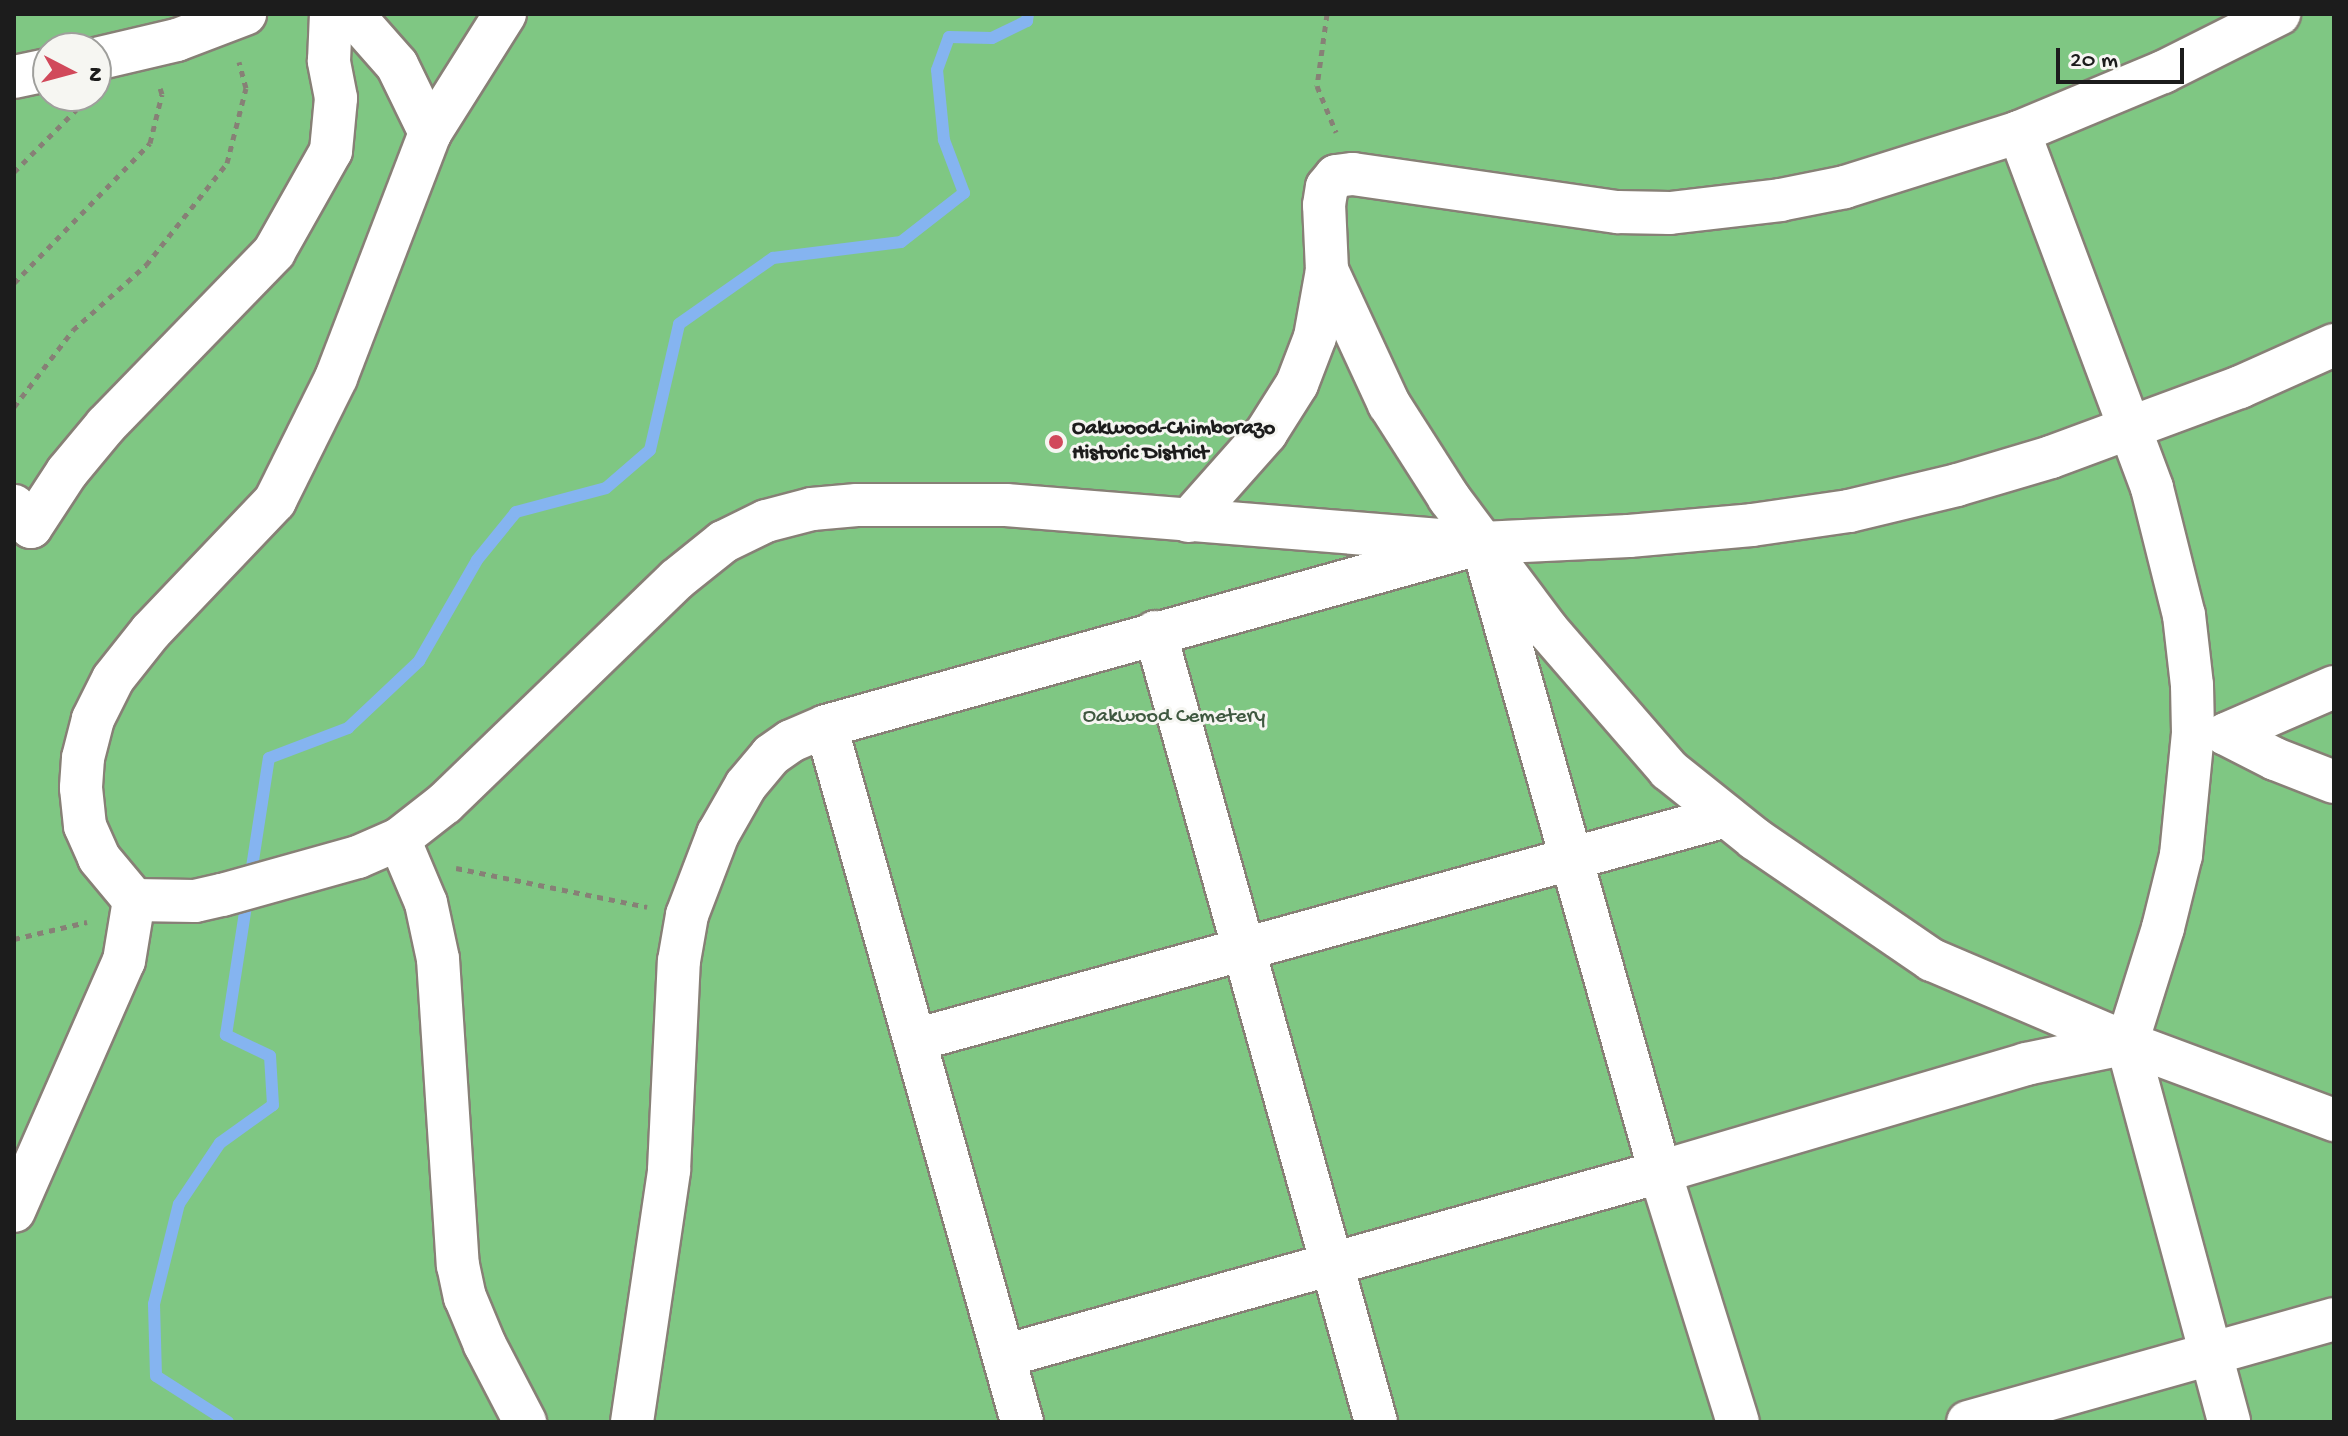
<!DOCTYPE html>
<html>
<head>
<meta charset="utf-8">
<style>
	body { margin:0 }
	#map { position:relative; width:2348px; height:1436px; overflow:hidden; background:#f2e5cf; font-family:"Gochi Hand",sans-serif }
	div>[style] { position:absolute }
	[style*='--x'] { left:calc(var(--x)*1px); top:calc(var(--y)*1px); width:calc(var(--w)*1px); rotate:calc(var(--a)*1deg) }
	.green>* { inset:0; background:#7fc783 }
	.stream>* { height:12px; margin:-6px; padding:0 6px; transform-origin:6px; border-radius:6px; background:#85b4f0 }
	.path>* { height:5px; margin-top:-2.5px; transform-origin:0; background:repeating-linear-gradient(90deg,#878076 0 6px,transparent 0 12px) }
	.roads { filter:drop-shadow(2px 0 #878076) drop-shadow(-2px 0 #878076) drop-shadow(0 2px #878076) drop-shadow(0 -2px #878076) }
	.minor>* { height:42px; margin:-21px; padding:0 21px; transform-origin:21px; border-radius:21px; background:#fff }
	.dots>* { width:22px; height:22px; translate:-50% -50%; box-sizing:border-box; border:4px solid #f6f6f2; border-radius:50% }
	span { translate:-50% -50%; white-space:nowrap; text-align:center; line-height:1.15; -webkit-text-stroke:6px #f6f6f2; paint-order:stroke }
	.poi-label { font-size:22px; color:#1c1c1c; font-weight:700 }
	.left { translate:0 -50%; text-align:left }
	.park-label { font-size:22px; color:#3f5840 }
	.frame { position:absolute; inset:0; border:16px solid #1c1c1c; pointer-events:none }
	.north { position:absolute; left:32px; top:32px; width:80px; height:80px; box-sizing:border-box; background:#f6f6f2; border:2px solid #9f9f9c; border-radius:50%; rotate:96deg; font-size:22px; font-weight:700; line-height:32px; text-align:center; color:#1c1c1c }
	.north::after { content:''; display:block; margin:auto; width:28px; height:36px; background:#d1495b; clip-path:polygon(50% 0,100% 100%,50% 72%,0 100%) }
	.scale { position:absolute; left:2056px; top:48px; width:128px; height:36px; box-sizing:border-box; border:4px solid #1c1c1c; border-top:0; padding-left:10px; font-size:24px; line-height:28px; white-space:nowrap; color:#1c1c1c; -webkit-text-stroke:6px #f6f6f2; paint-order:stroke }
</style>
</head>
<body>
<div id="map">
	<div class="green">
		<div style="clip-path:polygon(evenodd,14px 14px,2334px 14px,2334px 1422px,14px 1422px,14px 14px,48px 48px,96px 48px,96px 96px,48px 96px,48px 48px)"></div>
	</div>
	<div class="stream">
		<div style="--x:228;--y:1422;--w:85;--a:-147.4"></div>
		<div style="--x:156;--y:1376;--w:72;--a:-91.6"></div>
		<div style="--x:154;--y:1304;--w:103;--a:-76"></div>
		<div style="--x:179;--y:1204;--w:73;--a:-56.1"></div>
		<div style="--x:220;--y:1143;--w:65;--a:-35.6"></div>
		<div style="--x:273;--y:1105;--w:49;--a:-93.5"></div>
		<div style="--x:270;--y:1056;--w:49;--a:-154.5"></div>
		<div style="--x:226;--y:1035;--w:280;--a:-81.2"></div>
		<div style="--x:269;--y:758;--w:85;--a:-20.8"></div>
		<div style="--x:348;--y:728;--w:98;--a:-43.3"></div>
		<div style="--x:419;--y:661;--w:116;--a:-60.1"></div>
		<div style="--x:477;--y:560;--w:62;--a:-50.9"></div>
		<div style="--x:516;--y:512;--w:93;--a:-14.9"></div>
		<div style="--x:606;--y:488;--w:58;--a:-40.8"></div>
		<div style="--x:650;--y:450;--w:129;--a:-77"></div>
		<div style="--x:679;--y:324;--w:115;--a:-35.1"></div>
		<div style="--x:773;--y:258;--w:129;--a:-7.1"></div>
		<div style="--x:901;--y:242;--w:80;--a:-37.9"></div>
		<div style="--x:964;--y:193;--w:57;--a:-110.7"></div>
		<div style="--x:944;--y:140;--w:70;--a:-95.7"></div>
		<div style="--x:937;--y:70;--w:35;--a:-70"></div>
		<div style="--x:949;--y:37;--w:43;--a:1.3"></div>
		<div style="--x:992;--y:38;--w:39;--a:-26"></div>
		<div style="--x:1027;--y:21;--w:7;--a:-82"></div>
	</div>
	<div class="path">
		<div style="--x:1327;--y:14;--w:73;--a:97.9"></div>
		<div style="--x:1317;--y:86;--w:50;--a:67.6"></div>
		<div style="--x:14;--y:172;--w:88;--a:-45"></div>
		<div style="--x:76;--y:110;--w:9;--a:-77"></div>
		<div style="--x:14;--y:283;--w:195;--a:-45.8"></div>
		<div style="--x:150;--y:143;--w:50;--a:-76.2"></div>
		<div style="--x:162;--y:94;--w:6;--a:-108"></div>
		<div style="--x:14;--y:407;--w:97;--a:-52.5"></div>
		<div style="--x:73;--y:330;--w:98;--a:-41.7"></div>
		<div style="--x:146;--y:265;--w:130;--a:-51.5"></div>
		<div style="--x:227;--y:163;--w:77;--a:-75.8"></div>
		<div style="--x:246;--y:88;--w:27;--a:-105"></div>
		<div style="--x:456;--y:868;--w:195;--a:11.5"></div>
		<div style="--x:14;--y:939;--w:75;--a:-13.1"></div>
	</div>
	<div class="roads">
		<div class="minor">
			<div style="--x:352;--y:14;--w:68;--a:48.6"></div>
			<div style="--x:397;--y:65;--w:76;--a:64.1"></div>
			<div style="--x:505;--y:14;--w:141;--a:122.2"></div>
			<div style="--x:430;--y:133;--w:262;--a:111"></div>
			<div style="--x:336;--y:378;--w:137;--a:116.4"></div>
			<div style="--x:275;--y:501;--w:180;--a:133.6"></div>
			<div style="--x:151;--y:631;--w:61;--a:128.4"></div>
			<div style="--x:113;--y:679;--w:45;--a:116.6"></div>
			<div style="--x:93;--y:719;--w:40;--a:104.4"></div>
			<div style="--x:83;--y:758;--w:30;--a:94"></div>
			<div style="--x:81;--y:788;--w:38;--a:84"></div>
			<div style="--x:85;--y:826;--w:35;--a:66"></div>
			<div style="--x:99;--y:858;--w:55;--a:50.2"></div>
			<div style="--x:134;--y:900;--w:61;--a:0.9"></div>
			<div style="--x:195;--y:901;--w:28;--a:-13"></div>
			<div style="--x:222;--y:895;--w:141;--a:-15.6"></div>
			<div style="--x:358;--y:857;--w:45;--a:-23.7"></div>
			<div style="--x:399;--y:839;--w:58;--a:-38"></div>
			<div style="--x:445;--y:803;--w:322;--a:-44"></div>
			<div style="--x:677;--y:579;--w:59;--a:-38.8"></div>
			<div style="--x:723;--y:542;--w:48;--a:-26"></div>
			<div style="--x:766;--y:521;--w:48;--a:-14.6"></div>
			<div style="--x:812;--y:509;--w:45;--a:-5.1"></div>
			<div style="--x:857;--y:505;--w:149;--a:0"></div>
			<div style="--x:1006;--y:505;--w:478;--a:4.6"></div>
			<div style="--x:1482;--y:543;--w:147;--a:-2.7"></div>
			<div style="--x:1629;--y:536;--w:123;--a:-5.1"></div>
			<div style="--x:1752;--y:525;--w:98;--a:-8.2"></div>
			<div style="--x:1849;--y:511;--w:111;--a:-13.5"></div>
			<div style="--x:1957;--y:485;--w:98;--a:-16.6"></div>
			<div style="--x:2051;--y:457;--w:202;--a:-20.3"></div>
			<div style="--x:2240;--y:387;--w:103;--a:-24.1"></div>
			<div style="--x:96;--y:59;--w:83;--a:-13.2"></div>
			<div style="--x:177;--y:40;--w:73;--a:-20.9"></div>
			<div style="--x:14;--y:77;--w:35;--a:-12"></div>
			<div style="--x:2019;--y:132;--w:380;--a:69.5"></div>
			<div style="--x:2152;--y:488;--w:131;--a:75.9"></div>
			<div style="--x:2184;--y:615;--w:70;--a:83.5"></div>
			<div style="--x:2192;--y:685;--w:48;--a:88.8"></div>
			<div style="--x:2193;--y:733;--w:123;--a:95.6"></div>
			<div style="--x:2181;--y:855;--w:75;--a:103.9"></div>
			<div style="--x:2163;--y:928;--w:121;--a:107.4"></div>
			<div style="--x:2127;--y:1043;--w:392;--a:74.9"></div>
			<div style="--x:1327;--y:270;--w:148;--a:65.2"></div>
			<div style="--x:1389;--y:404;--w:112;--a:57.4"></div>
			<div style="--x:1449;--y:498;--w:164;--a:53.2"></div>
			<div style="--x:1547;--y:629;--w:186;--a:49.1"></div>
			<div style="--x:1669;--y:770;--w:110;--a:38.7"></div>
			<div style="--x:1755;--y:839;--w:214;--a:34.4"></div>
			<div style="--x:1932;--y:960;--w:212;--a:23.1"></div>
			<div style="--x:2127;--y:1043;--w:221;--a:20.4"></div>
			<div style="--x:14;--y:506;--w:27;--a:51"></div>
			<div style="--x:31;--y:527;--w:66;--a:-56.8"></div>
			<div style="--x:67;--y:472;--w:61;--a:-50.3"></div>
			<div style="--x:106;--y:425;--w:241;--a:-45.8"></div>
			<div style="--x:274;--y:252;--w:116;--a:-60.6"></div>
			<div style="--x:331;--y:151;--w:53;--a:-84.6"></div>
			<div style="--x:336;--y:98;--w:38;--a:-101"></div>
			<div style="--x:329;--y:61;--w:47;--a:-87.6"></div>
			<div style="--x:1188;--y:521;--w:118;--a:-48.4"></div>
			<div style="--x:1266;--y:433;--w:58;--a:-57.7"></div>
			<div style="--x:1297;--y:384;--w:50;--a:-69"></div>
			<div style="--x:1315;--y:337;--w:68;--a:-79.8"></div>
			<div style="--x:1327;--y:270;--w:65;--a:-92.6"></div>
			<div style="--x:1324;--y:205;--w:18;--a:-81"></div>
			<div style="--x:1327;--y:187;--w:14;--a:-51"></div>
			<div style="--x:1336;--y:176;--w:17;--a:-7"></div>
			<div style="--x:1353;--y:174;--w:268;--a:8.2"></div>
			<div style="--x:1618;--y:212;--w:52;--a:1.1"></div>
			<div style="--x:1670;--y:213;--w:111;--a:-6.7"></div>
			<div style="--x:1780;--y:200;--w:66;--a:-11.3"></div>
			<div style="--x:1845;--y:187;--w:182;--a:-17.5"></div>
			<div style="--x:2019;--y:132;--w:156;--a:-22.6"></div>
			<div style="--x:2163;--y:72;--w:130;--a:-26.6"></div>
			<div style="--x:1155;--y:632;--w:820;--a:74.37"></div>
			<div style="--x:2334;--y:687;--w:118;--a:156.5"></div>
			<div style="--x:2226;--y:734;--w:55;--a:27"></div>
			<div style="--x:2275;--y:759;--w:63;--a:21.3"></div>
			<div style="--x:826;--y:726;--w:723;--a:74.27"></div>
			<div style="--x:399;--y:839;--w:69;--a:67.1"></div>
			<div style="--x:426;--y:903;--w:57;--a:77.9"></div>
			<div style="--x:438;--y:959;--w:307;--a:86.3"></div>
			<div style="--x:458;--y:1265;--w:33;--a:78"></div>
			<div style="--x:465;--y:1297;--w:52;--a:67.4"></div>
			<div style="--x:485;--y:1345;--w:87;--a:62.5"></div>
			<div style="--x:915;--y:1040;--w:841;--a:-15.44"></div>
			<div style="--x:14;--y:1211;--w:273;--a:-66.3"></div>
			<div style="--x:124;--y:961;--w:62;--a:-80.7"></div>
			<div style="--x:1004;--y:1356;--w:681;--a:-15.67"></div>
			<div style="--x:1660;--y:1172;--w:382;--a:-16.4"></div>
			<div style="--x:2026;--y:1064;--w:103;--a:-11.7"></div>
			<div style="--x:632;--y:1422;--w:255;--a:-81.6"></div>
			<div style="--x:669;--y:1170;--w:209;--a:-87.3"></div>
			<div style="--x:679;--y:961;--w:47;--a:-80.1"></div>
			<div style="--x:687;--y:915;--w:87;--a:-69.1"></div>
			<div style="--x:718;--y:834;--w:56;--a:-60.3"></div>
			<div style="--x:746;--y:785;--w:39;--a:-50"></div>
			<div style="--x:771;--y:755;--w:24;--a:-35"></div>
			<div style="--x:791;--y:741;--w:38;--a:-23"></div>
			<div style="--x:826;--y:726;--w:681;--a:-15.59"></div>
			<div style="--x:1482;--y:543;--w:654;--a:74.2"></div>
			<div style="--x:1660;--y:1172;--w:262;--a:72.7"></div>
			<div style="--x:1968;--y:1422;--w:380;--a:-15.7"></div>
		</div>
	</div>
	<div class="dots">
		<div style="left:1056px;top:442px;background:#d1495b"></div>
	</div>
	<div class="poi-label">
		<span class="left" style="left:1072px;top:442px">Oakwood-Chimborazo<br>Historic District</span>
	</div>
	<div class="park-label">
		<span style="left:1174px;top:718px">Oakwood Cemetery</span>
	</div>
	<div class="frame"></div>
	<div class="north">N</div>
	<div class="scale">20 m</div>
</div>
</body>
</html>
